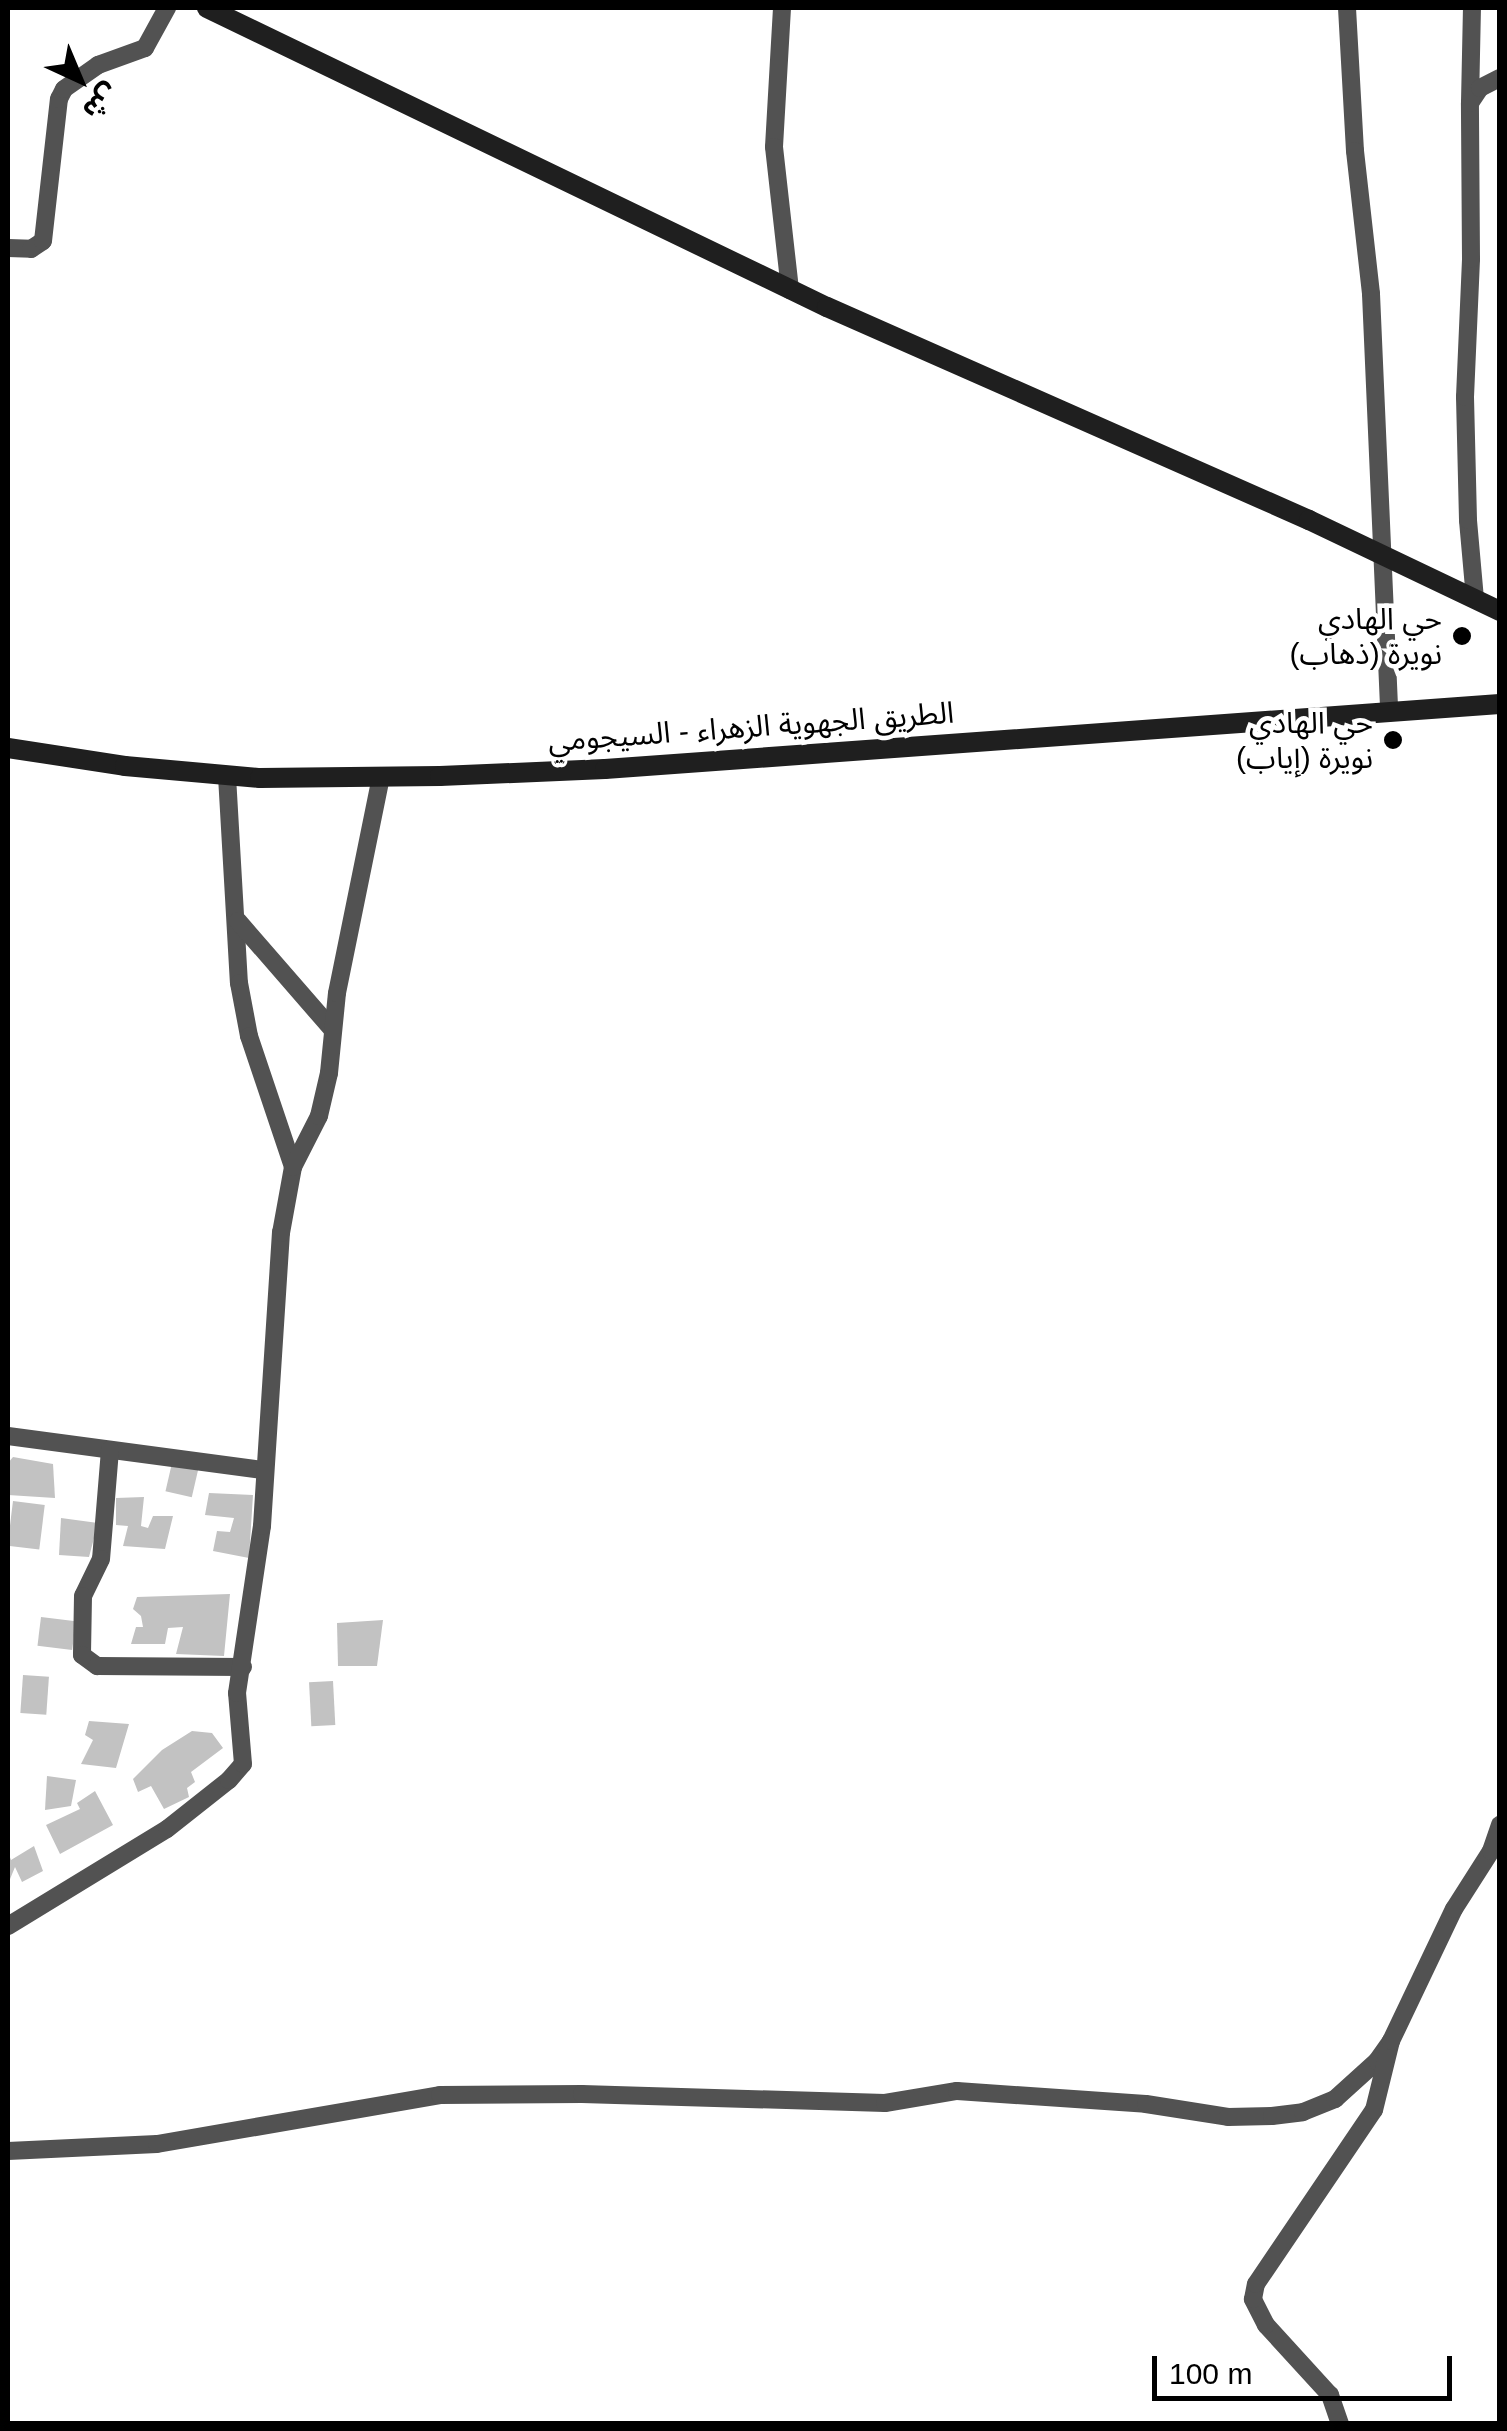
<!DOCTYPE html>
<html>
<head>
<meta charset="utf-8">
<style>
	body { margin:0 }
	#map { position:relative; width:1507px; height:2431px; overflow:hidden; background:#fff; font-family:Arial,"Noto Sans Arabic",sans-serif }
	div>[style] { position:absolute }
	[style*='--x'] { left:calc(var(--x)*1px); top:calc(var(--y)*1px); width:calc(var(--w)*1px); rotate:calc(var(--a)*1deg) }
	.building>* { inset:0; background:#c2c2c2; transform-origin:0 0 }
	.street>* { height:18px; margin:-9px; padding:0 9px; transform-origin:9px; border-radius:9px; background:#525252 }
	.secondary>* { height:20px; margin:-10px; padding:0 10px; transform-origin:10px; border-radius:10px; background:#1f1f1f }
	.dots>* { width:28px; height:28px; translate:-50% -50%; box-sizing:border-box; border:5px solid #fff; border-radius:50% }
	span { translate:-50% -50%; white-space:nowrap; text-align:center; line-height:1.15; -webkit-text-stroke:9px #fff; paint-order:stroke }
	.poi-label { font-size:30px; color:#000 }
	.right { translate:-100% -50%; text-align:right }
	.street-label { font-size:30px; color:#000 }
	.frame { position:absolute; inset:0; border:10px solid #000; pointer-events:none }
	.north { position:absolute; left:30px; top:30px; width:100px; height:100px; -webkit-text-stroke:8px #fff; paint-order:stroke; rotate:136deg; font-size:28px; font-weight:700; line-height:40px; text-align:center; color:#000 }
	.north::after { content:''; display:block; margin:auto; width:35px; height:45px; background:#000; clip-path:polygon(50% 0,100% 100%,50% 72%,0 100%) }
	.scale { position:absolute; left:1152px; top:2356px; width:300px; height:45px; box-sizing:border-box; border:5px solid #000; border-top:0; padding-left:12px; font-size:30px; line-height:35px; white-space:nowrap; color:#000; -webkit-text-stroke:8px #fff; paint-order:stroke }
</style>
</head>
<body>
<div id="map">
	<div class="building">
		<div style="clip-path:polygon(13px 1457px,53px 1464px,55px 1498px,8px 1495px,8px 1463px)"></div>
		<div style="left:172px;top:1463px;width:27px;height:29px;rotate:13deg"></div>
		<div style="clip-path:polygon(209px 1493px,253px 1495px,249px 1558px,213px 1551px,217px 1531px,230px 1532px,234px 1518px,205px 1515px)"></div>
		<div style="clip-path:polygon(144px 1497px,141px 1526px,148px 1528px,153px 1516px,173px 1516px,165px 1549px,123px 1546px,128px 1526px,116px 1525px,116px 1498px)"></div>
		<div style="left:13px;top:1501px;width:32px;height:45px;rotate:7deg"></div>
		<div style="clip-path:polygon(61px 1518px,98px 1523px,89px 1557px,59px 1555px)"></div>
		<div style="clip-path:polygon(230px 1594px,224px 1656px,176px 1654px,183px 1627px,168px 1628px,165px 1644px,131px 1644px,136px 1627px,143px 1627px,141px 1616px,133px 1609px,137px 1597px)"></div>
		<div style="left:41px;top:1617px;width:35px;height:29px;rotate:7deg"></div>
		<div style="clip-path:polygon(383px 1620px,377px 1666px,338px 1666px,337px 1623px)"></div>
		<div style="left:23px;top:1675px;width:26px;height:38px;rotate:4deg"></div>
		<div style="left:333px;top:1681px;width:44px;height:24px;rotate:87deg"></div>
		<div style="clip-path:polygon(89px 1721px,129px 1724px,116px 1768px,81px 1764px,93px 1740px,85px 1735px)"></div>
		<div style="clip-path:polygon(192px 1731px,212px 1733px,223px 1748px,191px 1772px,195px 1782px,187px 1788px,189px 1797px,164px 1809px,151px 1786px,138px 1792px,133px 1779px,162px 1750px)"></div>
		<div style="clip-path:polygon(47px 1776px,76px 1780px,71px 1806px,45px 1810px)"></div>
		<div style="clip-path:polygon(95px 1791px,113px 1825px,60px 1854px,46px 1825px,80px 1809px,77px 1803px)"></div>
		<div style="clip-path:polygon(34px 1846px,43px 1871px,22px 1882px,15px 1867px,8px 1884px,8px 1852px,11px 1860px)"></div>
	</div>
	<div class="street">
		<div style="--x:782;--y:8;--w:139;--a:93.3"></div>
		<div style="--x:774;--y:147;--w:144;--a:83.6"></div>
		<div style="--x:1347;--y:8;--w:143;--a:86.8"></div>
		<div style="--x:1355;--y:151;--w:144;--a:83.6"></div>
		<div style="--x:1371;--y:294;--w:419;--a:87.5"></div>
		<div style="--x:1470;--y:102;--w:94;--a:-88.8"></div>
		<div style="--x:8;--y:248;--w:23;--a:2"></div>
		<div style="--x:31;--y:249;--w:14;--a:-34"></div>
		<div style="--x:43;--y:241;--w:143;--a:-83.6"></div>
		<div style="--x:59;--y:99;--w:11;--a:-63"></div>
		<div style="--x:64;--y:89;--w:42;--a:-35.2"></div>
		<div style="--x:98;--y:65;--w:50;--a:-19.9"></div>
		<div style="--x:145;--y:48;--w:46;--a:-61.2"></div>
		<div style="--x:1475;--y:599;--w:79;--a:-95.1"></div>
		<div style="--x:1468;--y:520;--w:123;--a:-91.4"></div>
		<div style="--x:1465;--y:397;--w:138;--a:-87.5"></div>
		<div style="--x:1471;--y:259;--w:156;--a:-90.4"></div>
		<div style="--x:1470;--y:103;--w:18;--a:-56"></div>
		<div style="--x:1480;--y:88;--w:22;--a:-27"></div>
		<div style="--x:227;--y:776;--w:207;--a:86.7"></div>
		<div style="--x:239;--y:983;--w:54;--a:79.3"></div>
		<div style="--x:249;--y:1036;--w:138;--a:71.4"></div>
		<div style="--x:238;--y:921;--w:142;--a:49"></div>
		<div style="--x:8;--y:1436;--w:258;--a:7.6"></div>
		<div style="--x:110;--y:1450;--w:109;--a:94.7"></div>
		<div style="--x:101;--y:1559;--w:41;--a:115.9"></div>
		<div style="--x:83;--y:1596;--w:59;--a:91"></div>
		<div style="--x:82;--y:1655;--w:19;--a:36"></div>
		<div style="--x:97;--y:1666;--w:146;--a:0.4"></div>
		<div style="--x:8;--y:1926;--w:186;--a:-31.4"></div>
		<div style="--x:167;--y:1829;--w:79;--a:-38.3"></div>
		<div style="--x:229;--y:1780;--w:21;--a:-49"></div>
		<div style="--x:243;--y:1764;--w:71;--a:-94.8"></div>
		<div style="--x:237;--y:1693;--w:169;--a:-81.5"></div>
		<div style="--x:262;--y:1526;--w:294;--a:-86.3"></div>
		<div style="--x:281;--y:1233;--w:67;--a:-79.7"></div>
		<div style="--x:293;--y:1167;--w:57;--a:-63"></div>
		<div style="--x:319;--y:1116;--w:44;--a:-76.9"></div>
		<div style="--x:329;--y:1073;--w:80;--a:-84.3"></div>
		<div style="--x:337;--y:993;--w:220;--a:-78.5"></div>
		<div style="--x:8;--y:2151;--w:149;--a:-2.7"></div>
		<div style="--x:157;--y:2144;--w:287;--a:-9.8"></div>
		<div style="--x:440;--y:2095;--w:142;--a:-0.4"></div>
		<div style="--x:582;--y:2094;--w:303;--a:1.7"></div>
		<div style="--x:885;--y:2103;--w:73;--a:-9.5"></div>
		<div style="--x:957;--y:2091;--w:189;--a:3.9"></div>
		<div style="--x:1146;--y:2104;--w:83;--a:9"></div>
		<div style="--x:1228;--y:2117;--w:44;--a:-1.3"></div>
		<div style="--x:1272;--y:2116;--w:31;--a:-7"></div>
		<div style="--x:1303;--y:2112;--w:35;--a:-22"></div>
		<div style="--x:1335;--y:2099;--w:57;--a:-42.1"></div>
		<div style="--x:1377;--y:2061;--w:24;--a:-55"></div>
		<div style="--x:1340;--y:2424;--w:31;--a:-109"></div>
		<div style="--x:1330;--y:2395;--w:95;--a:-132.4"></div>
		<div style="--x:1266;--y:2325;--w:29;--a:-117"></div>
		<div style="--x:1253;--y:2299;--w:15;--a:-79"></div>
		<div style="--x:1256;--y:2284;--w:210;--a:-55.9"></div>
		<div style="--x:1374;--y:2110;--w:71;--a:-76.2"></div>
		<div style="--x:1391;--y:2041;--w:146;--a:-64.5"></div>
		<div style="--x:1454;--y:1909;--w:69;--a:-57.5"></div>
		<div style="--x:1491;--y:1851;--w:28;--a:-71"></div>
	</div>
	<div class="secondary">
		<div style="--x:207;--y:8;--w:688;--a:25.75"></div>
		<div style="--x:827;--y:307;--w:527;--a:23.84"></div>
		<div style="--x:1309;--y:520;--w:212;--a:25.5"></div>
		<div style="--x:8;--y:748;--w:118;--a:8.7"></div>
		<div style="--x:125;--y:766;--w:136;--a:5.1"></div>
		<div style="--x:260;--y:778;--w:180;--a:-0.6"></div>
		<div style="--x:440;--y:776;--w:165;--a:-2.4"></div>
		<div style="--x:605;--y:769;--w:897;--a:-4.15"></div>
	</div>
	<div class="dots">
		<div style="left:1462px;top:636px;background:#000"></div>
		<div style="left:1393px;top:740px;background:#000"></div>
	</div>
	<div class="poi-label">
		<span class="right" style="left:1442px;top:636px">حي الهادي<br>نويرة (ذهاب)</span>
		<span class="right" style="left:1373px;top:740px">حي الهادي<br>نويرة (إياب)</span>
	</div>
	<div class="street-label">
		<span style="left:751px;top:727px;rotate:-4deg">الطريق الجهوية الزهراء - السيجومي</span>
	</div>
	<div class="frame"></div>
	<div class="north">ش</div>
	<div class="scale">100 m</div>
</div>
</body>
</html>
